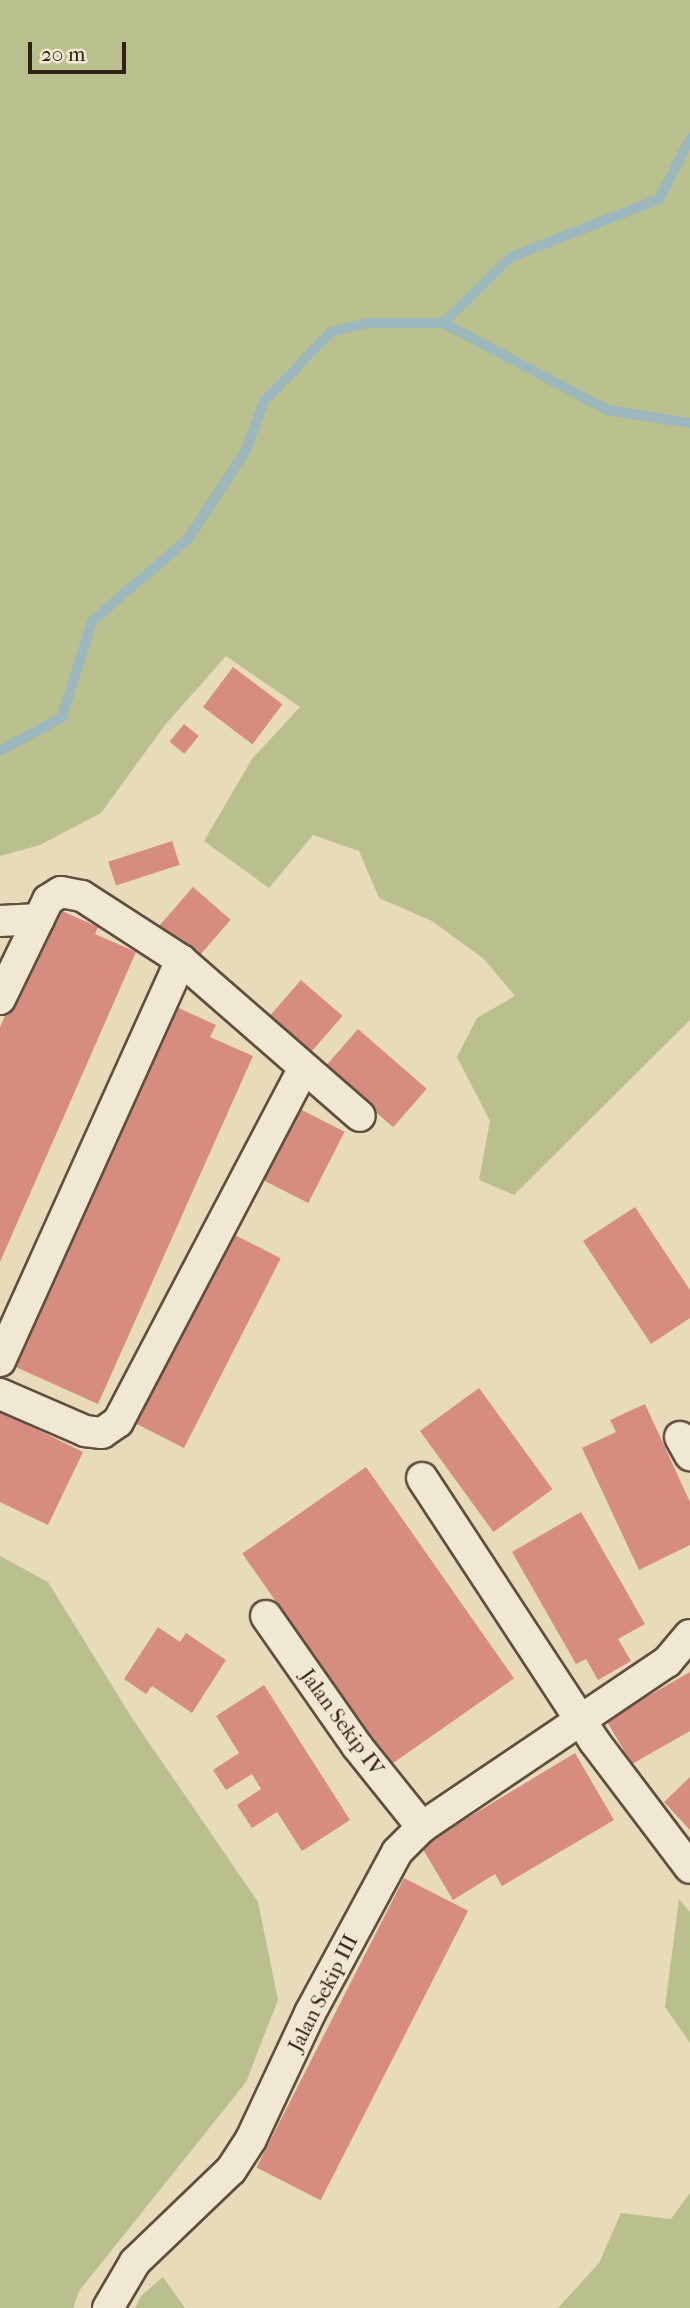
<!DOCTYPE html>
<html>
<head>
<meta charset="utf-8">
<style>
	body { margin:0 }
	#map { position:relative; width:690px; height:2308px; overflow:hidden; background:#e8dbba; font-family:"IM FELL French Canon",serif }
	div>[style] { position:absolute }
	[style*='--x'] { left:calc(var(--x)*1px); top:calc(var(--y)*1px); width:calc(var(--w)*1px); rotate:calc(var(--a)*1deg) }
	.green>* { inset:0; background:#b9bf8d }
	.stream>* { height:10px; margin:-5px; padding:0 5px; transform-origin:5px; border-radius:5px; background:#9db8bc }
	.building>* { inset:0; background:#d78c80; transform-origin:0 0 }
	.roads { filter:drop-shadow(2px 0 #604f3e) drop-shadow(-2px 0 #604f3e) drop-shadow(0 2px #604f3e) drop-shadow(0 -2px #604f3e) }
	.minor>* { height:30px; margin:-15px; padding:0 15px; transform-origin:15px; border-radius:15px; background:#f0e8d2 }
	span { translate:-50% -50%; white-space:nowrap; text-align:center; line-height:1.15; -webkit-text-stroke:5px #f0e8d2; paint-order:stroke }
	.street-label { font-size:21px; color:#322015 }
	.scale { position:absolute; left:28px; top:42px; width:98px; height:32px; box-sizing:border-box; border:4px solid #322015; border-top:0; padding-left:9px; font-size:21px; line-height:24px; white-space:nowrap; color:#322015; -webkit-text-stroke:5px #f0e8d2; paint-order:stroke }
</style>
</head>
<body>
<div id="map">
	<div class="green">
		<div style="clip-path:polygon(0 0,690px 0,690px 1020px,514px 1195px,479px 1180px,490px 1121px,457px 1057px,477px 1018px,515px 996px,484px 959px,432px 921px,379px 898px,359px 851px,313px 835px,269px 888px,204px 841px,252px 759px,300px 707px,226px 656px,165px 725px,101px 813px,40px 845px,0 856px)"></div>
		<div style="clip-path:polygon(0 1556px,48px 1582px,132px 1718px,258px 1902px,278px 2000px,246px 2082px,79px 2291px,73px 2308px,0 2308px)"></div>
		<div style="clip-path:polygon(679px 1899px,690px 1912px,690px 2043px,665px 2007px)"></div>
		<div style="clip-path:polygon(690px 2193px,690px 2308px,558px 2308px,599px 2263px,621px 2213px,671px 2219px)"></div>
		<div style="clip-path:polygon(163px 2277px,185px 2308px,135px 2308px,141px 2296px)"></div>
	</div>
	<div class="stream">
		<div style="--x:443;--y:323;--w:95;--a:-44.1"></div>
		<div style="--x:511;--y:257;--w:159;--a:-21.4"></div>
		<div style="--x:659;--y:199;--w:68;--a:-62.7"></div>
		<div style="--x:0;--y:751;--w:71;--a:-28.7"></div>
		<div style="--x:62;--y:717;--w:101;--a:-72.6"></div>
		<div style="--x:92;--y:621;--w:126;--a:-40.5"></div>
		<div style="--x:188;--y:539;--w:106;--a:-56.9"></div>
		<div style="--x:246;--y:450;--w:52;--a:-69.8"></div>
		<div style="--x:264;--y:401;--w:96;--a:-45.8"></div>
		<div style="--x:331;--y:332;--w:38;--a:-14"></div>
		<div style="--x:368;--y:323;--w:75;--a:0"></div>
		<div style="--x:443;--y:323;--w:186;--a:27.9"></div>
		<div style="--x:607;--y:410;--w:84;--a:8.9"></div>
	</div>
	<div class="building">
		<div style="left:233px;top:667px;width:62px;height:50px;rotate:37deg"></div>
		<div style="left:184px;top:724px;width:19px;height:23px;rotate:39deg"></div>
		<div style="left:172px;top:841px;width:25px;height:67px;rotate:72deg"></div>
		<div style="left:193px;top:887px;width:50px;height:51px;rotate:41deg"></div>
		<div style="clip-path:polygon(53px 907px,98px 927px,95px 934px,136px 952px,0 1262px,0 1027px)"></div>
		<div style="left:301px;top:980px;width:55px;height:51px;rotate:41deg"></div>
		<div style="clip-path:polygon(170px 1004px,216px 1025px,210px 1037px,253px 1056px,98px 1404px,9px 1364px)"></div>
		<div style="left:358px;top:1029px;width:91px;height:51px;rotate:41deg"></div>
		<div style="left:292px;top:1105px;width:59px;height:80px;rotate:27deg"></div>
		<div style="clip-path:polygon(635px 1207px,690px 1290px,690px 1318px,651px 1344px,583px 1241px)"></div>
		<div style="left:229px;top:1232px;width:58px;height:213px;rotate:27deg"></div>
		<div style="left:479px;top:1388px;width:125px;height:73px;rotate:54deg"></div>
		<div style="clip-path:polygon(645px 1404px,690px 1502px,690px 1545px,639px 1570px,582px 1448px,616px 1432px,610px 1420px)"></div>
		<div style="clip-path:polygon(0 1411px,83px 1452px,48px 1525px,0 1502px)"></div>
		<div style="left:366px;top:1467px;width:258px;height:151px;rotate:55deg"></div>
		<div style="clip-path:polygon(581px 1512px,645px 1624px,618px 1639px,631px 1661px,598px 1680px,586px 1659px,576px 1664px,512px 1552px)"></div>
		<div style="clip-path:polygon(158px 1627px,180px 1642px,186px 1633px,226px 1660px,192px 1713px,152px 1686px,146px 1694px,124px 1679px)"></div>
		<div style="clip-path:polygon(690px 1672px,690px 1731px,632px 1764px,606px 1720px)"></div>
		<div style="clip-path:polygon(264px 1685px,350px 1820px,302px 1851px,277px 1812px,252px 1828px,237px 1805px,261px 1789px,252px 1774px,226px 1790px,213px 1770px,239px 1753px,216px 1716px)"></div>
		<div style="clip-path:polygon(575px 1753px,614px 1820px,502px 1886px,495px 1874px,453px 1900px,421px 1846px)"></div>
		<div style="clip-path:polygon(690px 1777px,690px 1830px,664px 1802px)"></div>
		<div style="left:404px;top:1878px;width:72px;height:325px;rotate:27deg"></div>
	</div>
	<div class="roads">
		<div class="minor">
			<div style="--x:0;--y:921;--w:39;--a:-3"></div>
			<div style="--x:0;--y:999;--w:110;--a:-64.1"></div>
			<div style="--x:48;--y:900;--w:15;--a:-32"></div>
			<div style="--x:61;--y:892;--w:21;--a:11"></div>
			<div style="--x:82;--y:896;--w:118;--a:32.9"></div>
			<div style="--x:0;--y:1361;--w:440;--a:-65.7"></div>
			<div style="--x:181;--y:960;--w:237;--a:41.1"></div>
			<div style="--x:0;--y:1394;--w:93;--a:23.5"></div>
			<div style="--x:85;--y:1431;--w:17;--a:7"></div>
			<div style="--x:102;--y:1433;--w:19;--a:-35"></div>
			<div style="--x:118;--y:1422;--w:400;--a:-62.3"></div>
			<div style="--x:680;--y:1437;--w:21;--a:61"></div>
			<div style="--x:422;--y:1478;--w:314;--a:56.8"></div>
			<div style="--x:594;--y:1741;--w:159;--a:52.9"></div>
			<div style="--x:266;--y:1616;--w:159;--a:55"></div>
			<div style="--x:357;--y:1746;--w:104;--a:51.3"></div>
			<div style="--x:108;--y:2308;--w:53;--a:-59.6"></div>
			<div style="--x:135;--y:2262;--w:133;--a:-43.8"></div>
			<div style="--x:231;--y:2170;--w:37;--a:-57"></div>
			<div style="--x:251;--y:2139;--w:139;--a:-64.9"></div>
			<div style="--x:310;--y:2013;--w:183;--a:-61.6"></div>
			<div style="--x:397;--y:1852;--w:35;--a:-45"></div>
			<div style="--x:422;--y:1827;--w:295;--a:-34"></div>
			<div style="--x:667;--y:1662;--w:35;--a:-50"></div>
		</div>
	</div>
	<div class="street-label">
		<span style="left:342px;top:1722px;rotate:54deg">Jalan Sekip IV</span>
		<span style="left:323px;top:1993px;rotate:-63deg">Jalan Sekip III</span>
	</div>
	<div class="scale">20 m</div>
</div>
</body>
</html>
